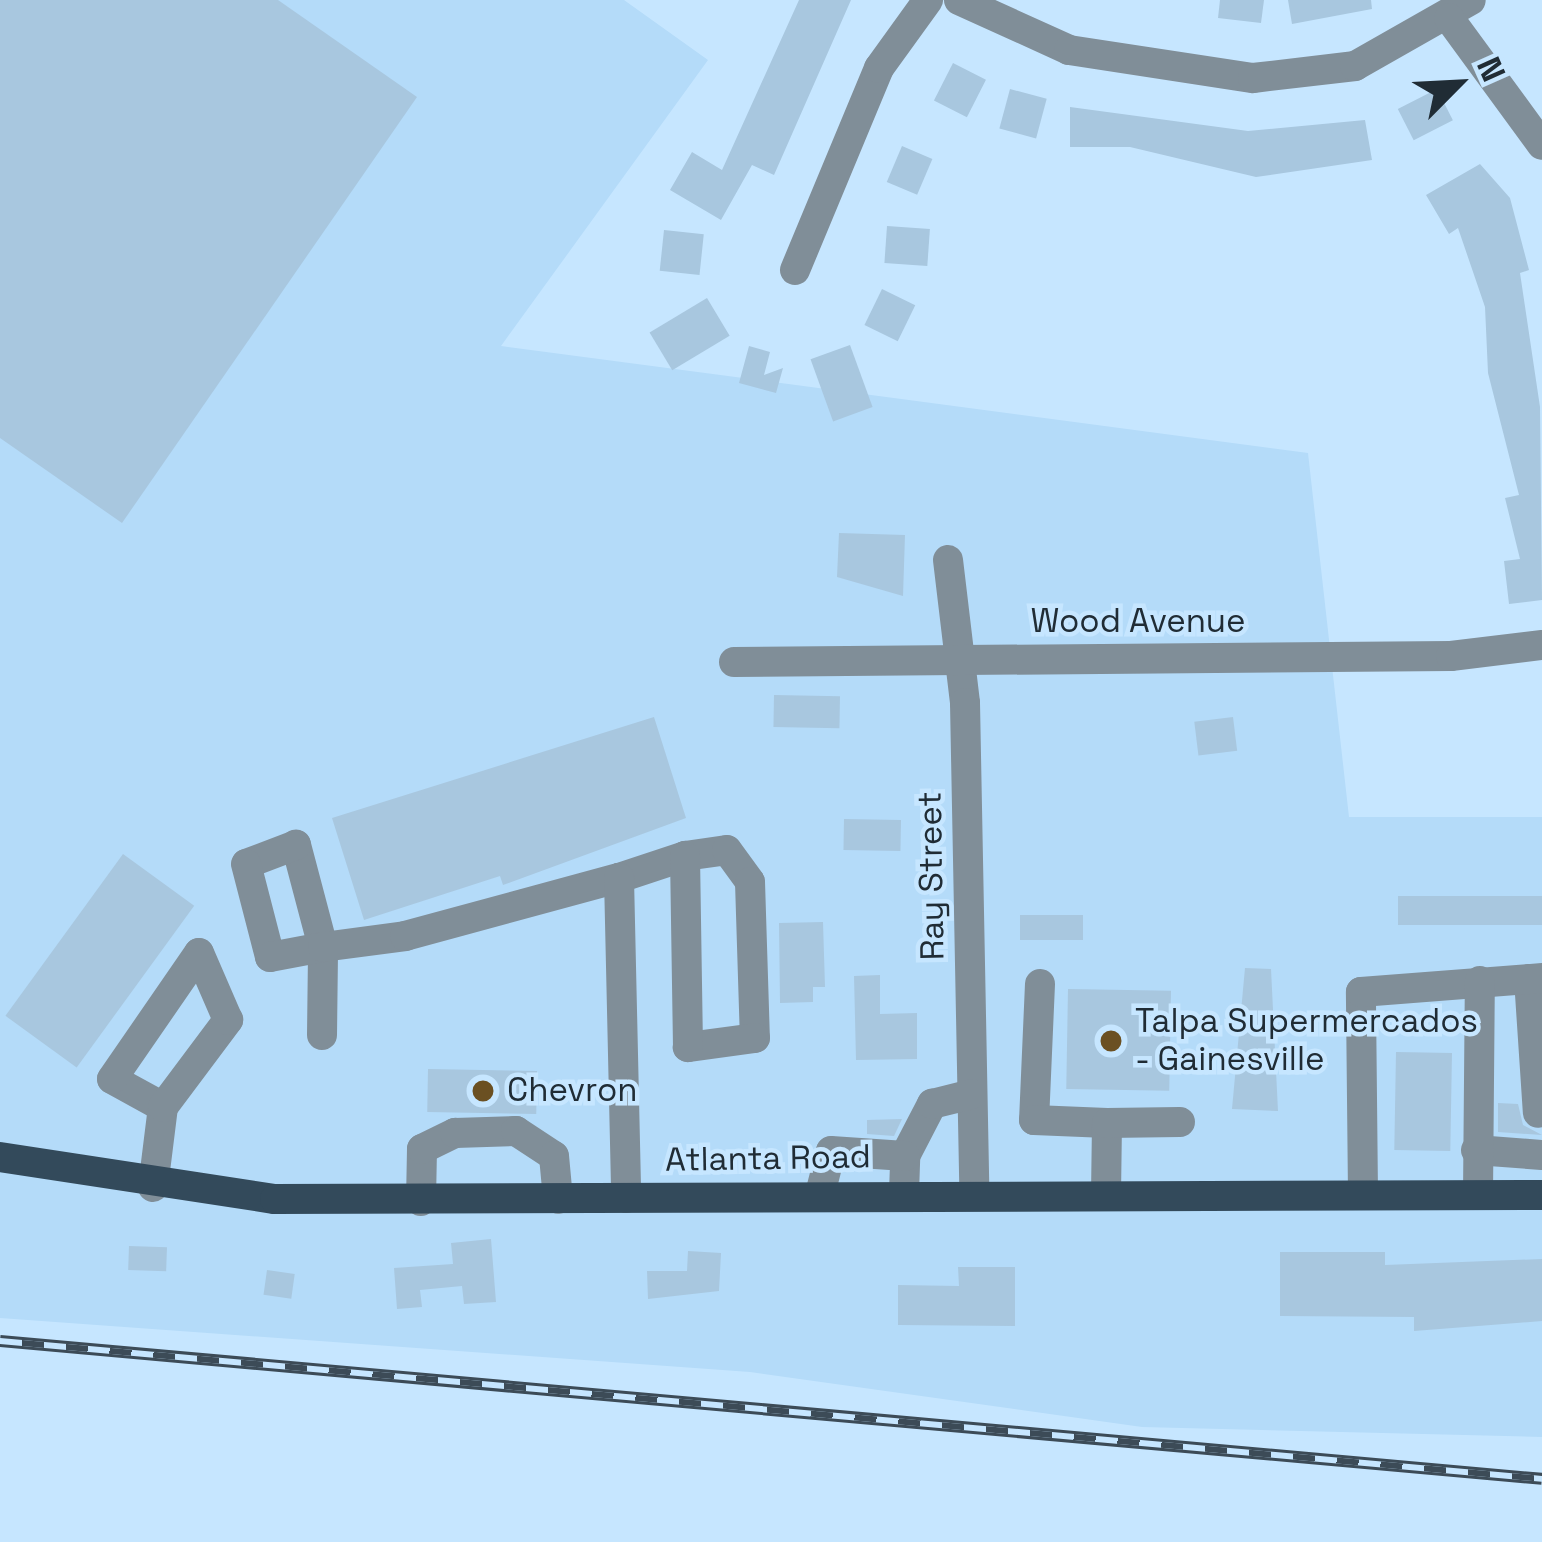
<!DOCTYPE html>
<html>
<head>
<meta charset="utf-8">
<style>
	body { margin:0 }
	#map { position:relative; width:1542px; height:1542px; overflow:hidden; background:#c6e6ff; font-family:"Space Grotesk",sans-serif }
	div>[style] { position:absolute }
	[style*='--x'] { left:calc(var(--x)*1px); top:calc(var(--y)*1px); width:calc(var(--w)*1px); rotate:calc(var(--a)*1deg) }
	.built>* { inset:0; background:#b4dbf9 }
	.building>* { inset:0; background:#a8c7df; transform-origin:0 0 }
	.minor>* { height:30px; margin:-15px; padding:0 15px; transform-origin:15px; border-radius:15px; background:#808e98 }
	.major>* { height:30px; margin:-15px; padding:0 15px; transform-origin:15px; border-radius:15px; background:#334a5b }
	.rail>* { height:12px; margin-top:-6px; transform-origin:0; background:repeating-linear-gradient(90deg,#c6e6ff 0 22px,#3c4b57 0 44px); box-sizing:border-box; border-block:3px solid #3c4b57 }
	.dots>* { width:33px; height:33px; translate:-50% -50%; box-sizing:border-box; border:6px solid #c6e6ff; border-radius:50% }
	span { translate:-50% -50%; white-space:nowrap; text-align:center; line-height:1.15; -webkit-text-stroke:9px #c6e6ff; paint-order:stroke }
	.street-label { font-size:33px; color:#202c35 }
	.poi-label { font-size:33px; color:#202c35 }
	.left { translate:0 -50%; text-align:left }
	.north { position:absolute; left:1398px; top:24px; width:120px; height:120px; -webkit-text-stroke:9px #c6e6ff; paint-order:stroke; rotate:66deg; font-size:33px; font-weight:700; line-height:48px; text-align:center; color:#202c35 }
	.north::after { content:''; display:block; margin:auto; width:42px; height:54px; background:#202c35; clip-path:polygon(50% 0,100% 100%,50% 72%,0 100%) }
</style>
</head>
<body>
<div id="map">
	<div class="built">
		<div style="clip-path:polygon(0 0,624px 0,708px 60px,501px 346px,1308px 453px,1349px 817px,1542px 817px,1542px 1437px,1142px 1427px,750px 1372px,0 1318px)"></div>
	</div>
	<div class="building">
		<div style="clip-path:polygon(0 0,278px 0,417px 97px,122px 523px,0 438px)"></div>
		<div style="clip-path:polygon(799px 0,851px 0,774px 175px,752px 165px,721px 220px,670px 190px,692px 152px,722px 170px)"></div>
		<div style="clip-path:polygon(1220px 0,1264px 0,1261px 23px,1218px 18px)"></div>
		<div style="clip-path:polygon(1288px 0,1371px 0,1372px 9px,1292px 24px)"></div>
		<div style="left:953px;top:63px;width:37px;height:42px;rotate:27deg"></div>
		<div style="left:1010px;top:89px;width:38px;height:41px;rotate:15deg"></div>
		<div style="left:1437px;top:89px;width:35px;height:44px;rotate:63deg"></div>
		<div style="clip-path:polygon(1070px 107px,1248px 131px,1365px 120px,1372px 160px,1256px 177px,1130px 147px,1070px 147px)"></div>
		<div style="left:902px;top:146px;width:33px;height:39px;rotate:23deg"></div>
		<div style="clip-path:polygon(1480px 164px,1510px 198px,1529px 270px,1520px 273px,1540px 407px,1542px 600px,1509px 604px,1504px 561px,1520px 559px,1505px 498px,1519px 495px,1488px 373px,1485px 307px,1458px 228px,1449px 234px,1426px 195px)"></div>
		<div style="left:887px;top:226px;width:43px;height:37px;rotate:4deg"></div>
		<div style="left:664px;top:230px;width:40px;height:41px;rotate:6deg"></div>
		<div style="left:882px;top:289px;width:37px;height:40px;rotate:26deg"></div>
		<div style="left:707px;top:298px;width:44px;height:67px;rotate:59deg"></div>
		<div style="left:850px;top:345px;width:66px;height:42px;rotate:70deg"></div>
		<div style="clip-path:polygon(749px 346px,770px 352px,764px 375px,783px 368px,776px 393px,739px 383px)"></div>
		<div style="clip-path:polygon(839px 533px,905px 535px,903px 596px,837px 577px)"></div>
		<div style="left:774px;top:695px;width:66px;height:32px;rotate:1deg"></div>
		<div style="clip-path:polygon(654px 717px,686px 818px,503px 885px,500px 876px,364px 920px,332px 818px)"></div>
		<div style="left:1233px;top:717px;width:34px;height:39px;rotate:83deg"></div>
		<div style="left:844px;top:819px;width:57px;height:31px;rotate:1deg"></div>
		<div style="left:123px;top:854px;width:88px;height:200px;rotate:36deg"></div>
		<div style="left:1542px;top:896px;width:29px;height:144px;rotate:90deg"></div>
		<div style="left:1020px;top:915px;width:63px;height:25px"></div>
		<div style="clip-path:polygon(823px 922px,825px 987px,813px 987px,813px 1002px,780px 1003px,779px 923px)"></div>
		<div style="clip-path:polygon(1245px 968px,1271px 969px,1278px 1111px,1232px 1109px)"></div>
		<div style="clip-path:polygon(880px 975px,880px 1014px,917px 1013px,917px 1059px,856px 1060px,854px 976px)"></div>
		<div style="left:1068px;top:989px;width:103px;height:100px;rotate:1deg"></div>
		<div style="left:1396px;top:1052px;width:56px;height:98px;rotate:1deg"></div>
		<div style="left:428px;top:1069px;width:109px;height:43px;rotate:1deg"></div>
		<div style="clip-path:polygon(1498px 1103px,1518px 1104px,1523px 1125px,1542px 1135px,1498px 1132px)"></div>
		<div style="clip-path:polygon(902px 1119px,894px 1136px,867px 1134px,867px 1120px)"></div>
		<div style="clip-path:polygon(491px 1239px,496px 1302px,464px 1304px,462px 1286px,420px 1290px,422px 1307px,397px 1309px,394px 1268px,453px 1264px,451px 1243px)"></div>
		<div style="left:129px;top:1246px;width:38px;height:24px;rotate:2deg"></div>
		<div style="clip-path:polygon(688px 1251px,721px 1253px,719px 1291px,648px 1299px,647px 1271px,687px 1271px)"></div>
		<div style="clip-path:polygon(1280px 1252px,1385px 1252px,1385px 1265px,1542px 1259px,1542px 1321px,1414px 1331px,1414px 1317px,1280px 1316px)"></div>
		<div style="clip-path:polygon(958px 1267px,1015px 1267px,1015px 1326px,898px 1325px,898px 1285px,959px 1286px)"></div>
		<div style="left:267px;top:1270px;width:28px;height:25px;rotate:8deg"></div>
	</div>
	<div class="minor">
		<div style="--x:959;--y:0;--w:121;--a:24.4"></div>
		<div style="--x:1069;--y:50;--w:186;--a:8.7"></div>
		<div style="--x:1253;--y:78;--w:103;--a:-6.7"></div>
		<div style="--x:1355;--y:66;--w:133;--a:-29.6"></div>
		<div style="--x:1449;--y:18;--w:157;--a:53.8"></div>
		<div style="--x:795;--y:270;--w:219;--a:-67.4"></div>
		<div style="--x:879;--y:68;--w:84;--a:-54.2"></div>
		<div style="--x:948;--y:560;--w:144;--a:83.2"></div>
		<div style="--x:965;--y:703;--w:488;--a:88.9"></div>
		<div style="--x:734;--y:662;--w:717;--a:-0.48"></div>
		<div style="--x:1451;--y:656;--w:92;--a:-6.9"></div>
		<div style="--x:619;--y:878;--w:70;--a:-18.4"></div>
		<div style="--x:685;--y:856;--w:42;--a:-8.1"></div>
		<div style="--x:727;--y:850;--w:39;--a:54"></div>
		<div style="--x:750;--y:882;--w:156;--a:88.2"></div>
		<div style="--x:755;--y:1038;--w:68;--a:172.3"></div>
		<div style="--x:688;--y:1047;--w:191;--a:-90.9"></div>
		<div style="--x:1529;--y:979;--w:134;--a:86.2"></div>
		<div style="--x:1040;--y:984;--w:136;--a:92.5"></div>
		<div style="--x:1034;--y:1120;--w:73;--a:2.4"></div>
		<div style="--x:1107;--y:1123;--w:69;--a:90.8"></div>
		<div style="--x:322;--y:1035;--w:88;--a:-89.3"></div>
		<div style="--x:323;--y:947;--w:106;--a:-104.8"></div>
		<div style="--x:296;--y:845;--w:53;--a:159.2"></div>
		<div style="--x:246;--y:864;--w:96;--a:75.5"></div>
		<div style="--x:270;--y:957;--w:54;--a:-10.7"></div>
		<div style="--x:323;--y:947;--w:83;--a:-7.6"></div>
		<div style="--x:405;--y:936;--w:222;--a:-15.2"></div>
		<div style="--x:619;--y:878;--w:320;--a:88.7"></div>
		<div style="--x:163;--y:1107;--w:58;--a:-151.2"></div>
		<div style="--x:112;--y:1079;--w:153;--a:-55.4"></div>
		<div style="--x:1107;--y:1123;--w:73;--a:-0.8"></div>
		<div style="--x:1476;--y:1150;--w:66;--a:4.3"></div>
		<div style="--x:153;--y:1187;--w:81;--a:-82.9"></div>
		<div style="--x:163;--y:1107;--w:109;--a:-53.2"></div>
		<div style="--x:228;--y:1020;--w:73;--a:-113.4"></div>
		<div style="--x:904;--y:1193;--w:37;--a:-88"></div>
		<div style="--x:905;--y:1156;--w:59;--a:-62.6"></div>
		<div style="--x:932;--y:1104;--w:41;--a:-14"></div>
		<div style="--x:820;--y:1194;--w:44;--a:-75.7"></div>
		<div style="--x:831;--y:1151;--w:74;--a:3.9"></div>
		<div style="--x:1363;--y:1194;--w:202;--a:-90.6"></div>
		<div style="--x:1361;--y:992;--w:182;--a:-4.4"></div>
		<div style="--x:1478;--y:1195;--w:214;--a:-89.5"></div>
		<div style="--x:421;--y:1201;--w:52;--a:-88.9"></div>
		<div style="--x:422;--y:1149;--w:37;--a:-26"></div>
		<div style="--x:455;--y:1133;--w:61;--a:-1.9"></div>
		<div style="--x:516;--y:1131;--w:45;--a:33.3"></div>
		<div style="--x:554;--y:1156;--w:43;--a:84.7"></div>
	</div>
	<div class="major">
		<div style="--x:0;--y:1157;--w:278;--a:8.7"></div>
		<div style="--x:275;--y:1199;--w:1267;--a:-0.18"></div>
	</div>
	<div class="rail">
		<div style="--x:0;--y:1341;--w:1548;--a:5.11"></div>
	</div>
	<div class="dots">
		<div style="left:1111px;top:1041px;background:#6b5022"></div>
		<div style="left:483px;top:1091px;background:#6b5022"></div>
	</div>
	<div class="street-label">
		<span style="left:1138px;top:622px">Wood Avenue</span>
		<span style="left:932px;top:876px;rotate:-91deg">Ray Street</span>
		<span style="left:768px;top:1159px;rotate:-1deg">Atlanta Road</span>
	</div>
	<div class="poi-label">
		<span class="left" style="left:1135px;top:1041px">Talpa Supermercados<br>- Gainesville</span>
		<span class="left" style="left:507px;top:1091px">Chevron</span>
	</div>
	<div class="north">N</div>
</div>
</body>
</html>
